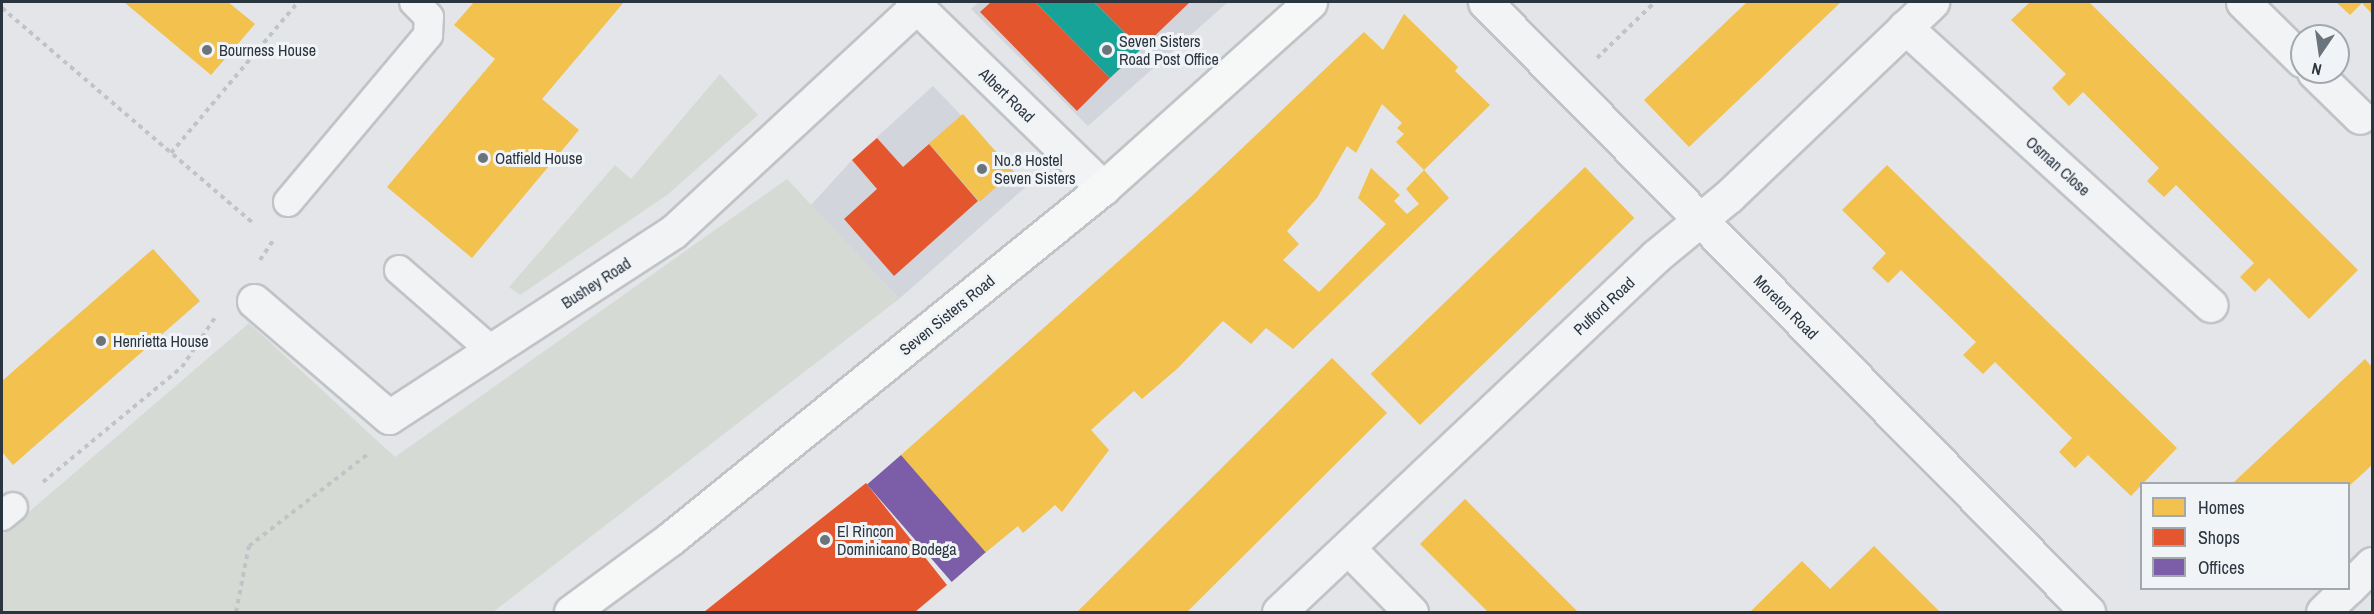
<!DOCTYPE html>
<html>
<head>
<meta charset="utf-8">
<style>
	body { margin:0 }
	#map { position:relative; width:2374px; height:614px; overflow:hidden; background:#e3e5e8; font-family:"Archivo Narrow",sans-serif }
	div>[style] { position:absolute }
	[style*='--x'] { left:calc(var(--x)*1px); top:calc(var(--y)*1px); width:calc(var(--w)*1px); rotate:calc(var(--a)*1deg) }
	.built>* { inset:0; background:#d2d5db }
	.green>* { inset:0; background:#d5dbd4 }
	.homes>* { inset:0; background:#f2c14e; transform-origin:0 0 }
	.shops>* { inset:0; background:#e4572e }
	.offices>* { inset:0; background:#7b5ea7; transform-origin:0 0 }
	.public>* { inset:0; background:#17a398 }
	.path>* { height:4px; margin-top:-2px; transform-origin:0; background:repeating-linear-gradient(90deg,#c1c4c6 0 4.5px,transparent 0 9px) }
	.roads { filter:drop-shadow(2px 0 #c1c3c6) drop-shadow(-2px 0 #c1c3c6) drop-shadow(0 2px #c1c3c6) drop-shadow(0 -2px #c1c3c6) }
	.lane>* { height:28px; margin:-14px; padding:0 14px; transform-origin:14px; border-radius:14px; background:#f2f3f5 }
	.street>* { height:33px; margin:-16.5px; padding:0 16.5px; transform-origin:16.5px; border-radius:16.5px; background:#f2f3f5 }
	.highway>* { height:33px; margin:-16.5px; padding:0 16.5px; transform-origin:16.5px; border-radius:16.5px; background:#f6f7f7 }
	.dots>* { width:16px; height:16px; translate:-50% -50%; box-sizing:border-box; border:3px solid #f1f4f7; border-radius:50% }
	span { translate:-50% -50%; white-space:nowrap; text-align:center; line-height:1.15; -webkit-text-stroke:6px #f1f4f7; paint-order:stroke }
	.poi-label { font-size:16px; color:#2b3540 }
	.left { translate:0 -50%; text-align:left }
	.street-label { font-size:16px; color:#2b3540 }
	.frame { position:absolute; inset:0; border:3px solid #2b3540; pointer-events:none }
	.legend { position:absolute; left:2140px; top:482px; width:210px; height:108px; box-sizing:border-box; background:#f1f4f7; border:2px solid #a2a8ae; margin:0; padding:8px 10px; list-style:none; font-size:18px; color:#2b3540 }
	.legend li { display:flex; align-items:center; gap:12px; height:30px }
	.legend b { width:30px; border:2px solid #a2a8ae }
	.north { position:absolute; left:2290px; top:24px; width:60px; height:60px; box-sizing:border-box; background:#f1f4f7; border:2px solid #a2a8ae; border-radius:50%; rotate:193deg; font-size:16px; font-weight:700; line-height:24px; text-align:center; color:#2b3540 }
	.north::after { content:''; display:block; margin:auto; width:21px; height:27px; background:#6b737b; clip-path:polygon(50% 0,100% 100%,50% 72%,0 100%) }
</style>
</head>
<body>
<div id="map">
	<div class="built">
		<div style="clip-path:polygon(979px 2px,1228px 2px,1088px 126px,971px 9px)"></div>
		<div style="clip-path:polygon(933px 86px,1028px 185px,899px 299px,811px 205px,852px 160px)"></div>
	</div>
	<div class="green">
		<div style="clip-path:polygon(720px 74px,758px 115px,667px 195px,520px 295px,509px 287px,615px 165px,631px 179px)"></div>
		<div style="clip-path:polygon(787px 179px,899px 299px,493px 612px,2px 612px,2px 535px,249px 323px,395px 457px)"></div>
	</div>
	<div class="homes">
		<div style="clip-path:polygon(124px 2px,228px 2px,255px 24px,211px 75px)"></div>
		<div style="clip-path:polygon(474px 2px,624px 2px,542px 99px,579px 130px,472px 258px,387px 187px,495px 59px,454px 25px)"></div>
		<div style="clip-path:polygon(1747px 2px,1841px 2px,1689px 147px,1644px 100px)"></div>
		<div style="clip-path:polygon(2030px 2px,2089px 2px,2358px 270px,2309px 319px,2269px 278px,2255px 292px,2240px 277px,2254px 263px,2176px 185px,2164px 197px,2147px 181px,2159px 168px,2083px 92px,2069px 106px,2052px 88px,2066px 74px,2011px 20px)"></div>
		<div style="clip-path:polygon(2336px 2px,2372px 2px,2372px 14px,2362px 3px,2350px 15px)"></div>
		<div style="clip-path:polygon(1404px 14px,1458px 67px,1455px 71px,1490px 105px,1424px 170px,1396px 142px,1404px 134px,1397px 128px,1402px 123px,1382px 104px,1356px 153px,1347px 146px,1317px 198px,1287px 231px,1299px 244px,1283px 260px,1319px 292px,1375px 235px,1386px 224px,1358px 198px,1371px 168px,1400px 195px,1394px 201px,1407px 214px,1419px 204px,1406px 189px,1424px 170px,1449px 198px,1293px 349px,1266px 328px,1251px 344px,1223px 321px,1178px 368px,1142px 399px,1134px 391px,1091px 430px,1109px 450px,1062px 512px,1055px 505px,1023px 533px,1018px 526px,985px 553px,901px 455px,1194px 194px,1364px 32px,1383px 50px)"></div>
		<div style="left:963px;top:114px;width:77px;height:45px;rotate:49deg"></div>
		<div style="clip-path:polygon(1887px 165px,2177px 448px,2131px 496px,2088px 455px,2075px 468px,2059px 452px,2072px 438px,1995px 362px,1983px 374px,1963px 355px,1976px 342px,1901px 270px,1888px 283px,1872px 268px,1886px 253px,1842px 210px)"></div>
		<div style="left:1585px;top:167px;width:71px;height:298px;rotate:46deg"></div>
		<div style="clip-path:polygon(153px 249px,200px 301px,13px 465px,2px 452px,2px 381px)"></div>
		<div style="clip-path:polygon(1332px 358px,1387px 413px,1187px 612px,1077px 612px)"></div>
		<div style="clip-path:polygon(2365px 359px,2372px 367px,2372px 465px,2348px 487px,2348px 484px,2232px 484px)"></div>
		<div style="clip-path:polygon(1465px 499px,1578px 612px,1488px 612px,1420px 544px)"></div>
		<div style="clip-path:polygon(1874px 546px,1940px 612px,1750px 612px,1802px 561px,1830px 589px)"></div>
	</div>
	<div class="shops">
		<div style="clip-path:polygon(991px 2px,1035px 2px,1110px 78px,1077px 111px,980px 12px)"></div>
		<div style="clip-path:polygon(1094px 2px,1190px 2px,1141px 49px)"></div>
		<div style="clip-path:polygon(877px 138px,903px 167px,929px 144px,978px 201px,894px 276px,844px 219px,877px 189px,852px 160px)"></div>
		<div style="clip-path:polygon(866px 483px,947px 585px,915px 612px,704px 612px)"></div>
	</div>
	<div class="offices">
		<div style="left:901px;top:455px;width:129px;height:45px;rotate:49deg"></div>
	</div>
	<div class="public">
		<div style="clip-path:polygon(1035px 2px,1094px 2px,1141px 49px,1110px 78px)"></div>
	</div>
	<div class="path">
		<div style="--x:2;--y:8;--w:332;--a:40.6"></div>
		<div style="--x:1597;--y:58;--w:81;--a:-44"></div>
		<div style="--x:171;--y:153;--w:197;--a:-49.9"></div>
		<div style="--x:260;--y:260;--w:23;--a:-56"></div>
		<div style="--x:43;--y:482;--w:180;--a:-39.6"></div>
		<div style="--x:182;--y:367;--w:61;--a:-56.3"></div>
		<div style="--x:236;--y:612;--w:67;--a:-78.9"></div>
		<div style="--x:249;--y:546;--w:150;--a:-37.7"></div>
	</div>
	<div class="roads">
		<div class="lane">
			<div style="--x:288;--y:202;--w:218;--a:-50"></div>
			<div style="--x:428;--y:35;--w:18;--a:-87"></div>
			<div style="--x:429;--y:17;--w:21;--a:-135"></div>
			<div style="--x:399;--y:270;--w:123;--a:41.1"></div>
			<div style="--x:2;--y:516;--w:14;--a:-39"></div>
		</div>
		<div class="street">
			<div style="--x:912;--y:2;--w:267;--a:44.2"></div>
			<div style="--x:1485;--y:2;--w:858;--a:45.33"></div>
			<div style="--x:2243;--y:2;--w:83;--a:44.5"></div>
			<div style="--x:1905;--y:27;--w:413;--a:42.3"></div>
			<div style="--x:2314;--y:72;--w:64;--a:44.4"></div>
			<div style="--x:254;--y:301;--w:178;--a:40.7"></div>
			<div style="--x:389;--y:417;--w:339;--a:-33.1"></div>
			<div style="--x:673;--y:232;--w:333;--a:-42.8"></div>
			<div style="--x:1348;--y:548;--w:90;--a:45.5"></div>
			<div style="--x:2348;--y:588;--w:34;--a:-45"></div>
			<div style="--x:1279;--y:612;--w:519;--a:-43.36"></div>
			<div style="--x:1656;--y:256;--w:94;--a:-39.4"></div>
			<div style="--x:1729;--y:196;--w:281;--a:-43.7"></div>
			<div style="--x:2323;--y:612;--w:35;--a:-44"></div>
		</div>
		<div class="highway">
			<div style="--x:571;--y:612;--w:123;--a:-36.4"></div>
			<div style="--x:670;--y:539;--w:557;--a:-39.03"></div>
			<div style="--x:1103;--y:188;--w:278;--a:-41.9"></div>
		</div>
	</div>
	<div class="dots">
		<div style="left:207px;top:50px;background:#6b737b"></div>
		<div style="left:1107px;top:50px;background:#6b737b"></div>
		<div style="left:483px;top:158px;background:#6b737b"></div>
		<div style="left:982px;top:169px;background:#6b737b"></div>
		<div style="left:101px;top:341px;background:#6b737b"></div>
		<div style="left:825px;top:540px;background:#6b737b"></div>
	</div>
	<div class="poi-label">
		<span class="left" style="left:1119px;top:50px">Seven Sisters<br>Road Post Office</span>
		<span class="left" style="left:219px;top:50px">Bourness House</span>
		<span class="left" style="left:495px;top:158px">Oatfield House</span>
		<span class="left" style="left:994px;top:169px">No.8 Hostel<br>Seven Sisters</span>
		<span class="left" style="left:113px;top:341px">Henrietta House</span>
		<span class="left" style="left:837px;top:540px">El Rincon<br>Dominicano Bodega</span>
	</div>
	<div class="street-label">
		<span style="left:1007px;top:95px;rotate:44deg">Albert Road</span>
		<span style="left:2058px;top:166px;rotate:42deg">Osman Close</span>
		<span style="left:596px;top:283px;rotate:-33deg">Bushey Road</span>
		<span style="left:1604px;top:306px;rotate:-43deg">Pulford Road</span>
		<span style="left:1786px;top:307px;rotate:45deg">Moreton Road</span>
		<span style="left:947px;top:315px;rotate:-39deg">Seven Sisters Road</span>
	</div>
	<div class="frame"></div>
	<ul class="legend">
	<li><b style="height:16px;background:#f2c14e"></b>Homes</li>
	<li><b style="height:16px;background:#e4572e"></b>Shops</li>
	<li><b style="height:16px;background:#7b5ea7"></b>Offices</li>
	</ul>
	<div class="north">N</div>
</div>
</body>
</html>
